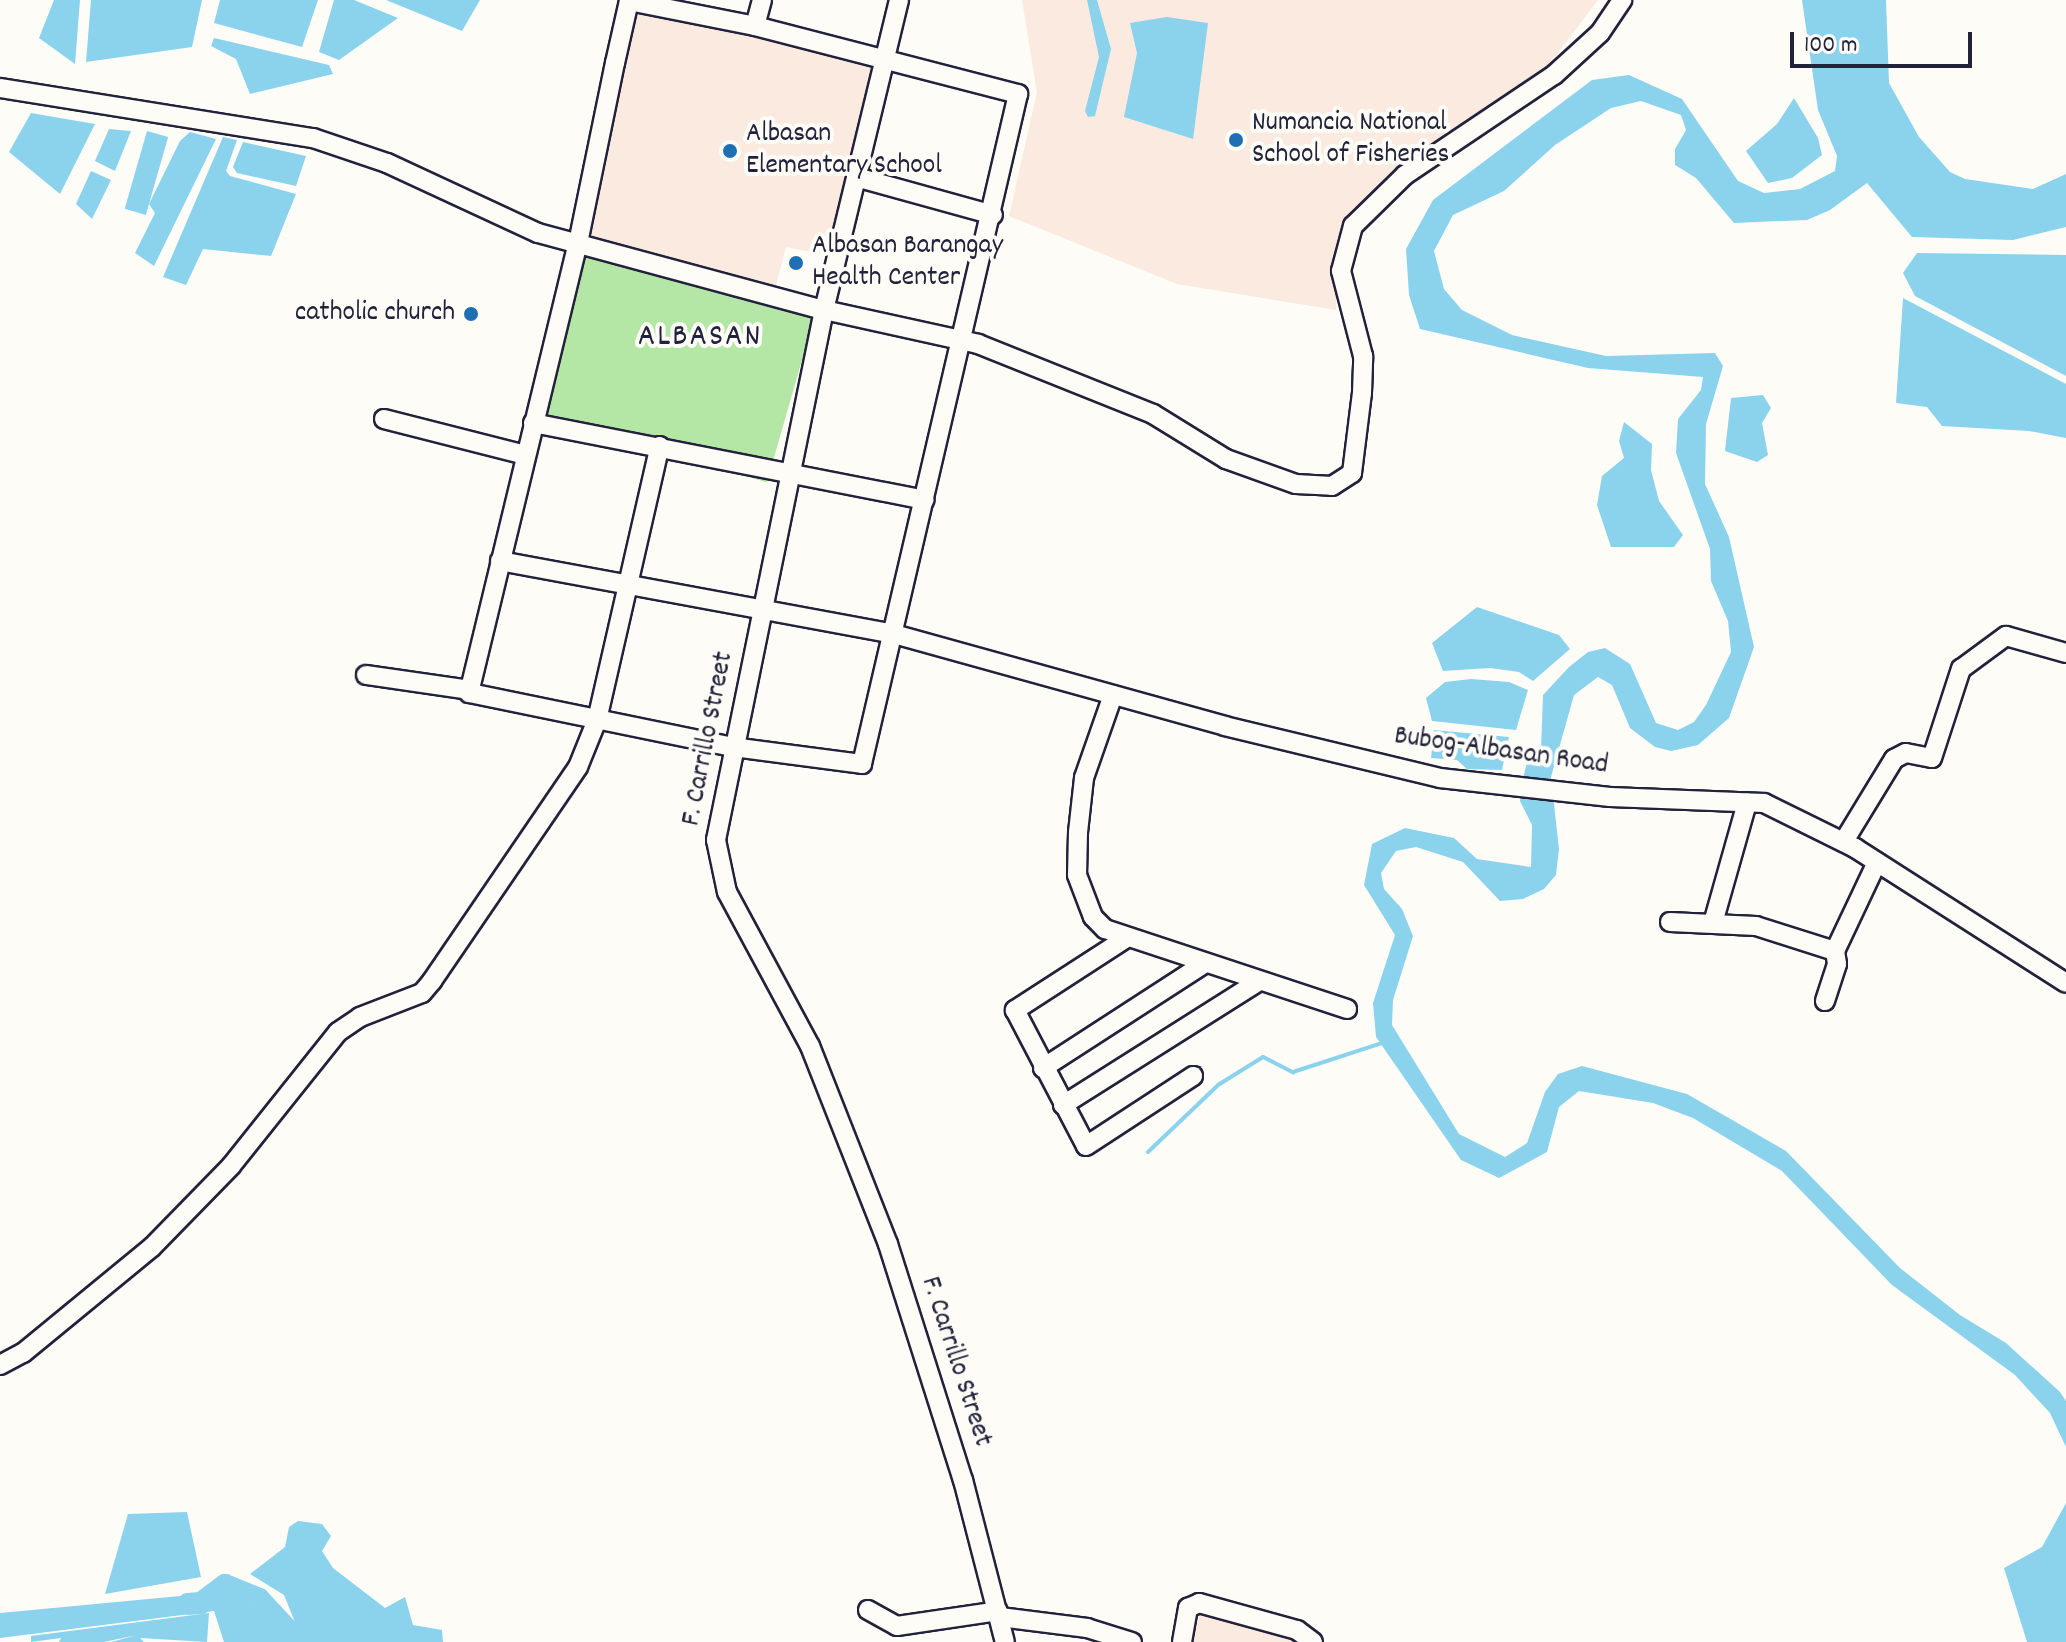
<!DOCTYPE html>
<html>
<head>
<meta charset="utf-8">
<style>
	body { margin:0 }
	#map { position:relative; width:2066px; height:1642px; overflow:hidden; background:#fdfcf7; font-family:Dekko,sans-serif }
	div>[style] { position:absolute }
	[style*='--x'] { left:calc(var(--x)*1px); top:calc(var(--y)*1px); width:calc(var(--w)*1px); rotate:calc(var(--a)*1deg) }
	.built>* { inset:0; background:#fbeae0 }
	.green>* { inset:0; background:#b4e6a6; transform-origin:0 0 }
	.water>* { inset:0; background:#8bd2ed; transform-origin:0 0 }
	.stream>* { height:4px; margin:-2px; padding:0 2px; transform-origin:2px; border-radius:2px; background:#8bd2ed }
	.river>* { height:22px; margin:-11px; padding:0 11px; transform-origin:11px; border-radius:11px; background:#8bd2ed }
	.roads { filter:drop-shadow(2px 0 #22223b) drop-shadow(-2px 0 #22223b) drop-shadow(0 2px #22223b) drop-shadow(0 -2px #22223b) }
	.minor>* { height:18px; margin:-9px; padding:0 9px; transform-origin:9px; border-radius:9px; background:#fdfcf7 }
	.dots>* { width:22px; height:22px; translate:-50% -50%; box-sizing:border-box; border:4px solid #fdfcf7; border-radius:50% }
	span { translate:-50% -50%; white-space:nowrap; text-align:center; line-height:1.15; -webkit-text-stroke:8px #fdfcf7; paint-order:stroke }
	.poi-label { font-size:28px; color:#22223b }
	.left { translate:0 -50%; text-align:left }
	.right { translate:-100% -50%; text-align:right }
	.street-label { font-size:28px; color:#22223b }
	.quarter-label { font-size:32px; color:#22223b; letter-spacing:2px }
	.scale { position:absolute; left:1790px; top:32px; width:182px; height:36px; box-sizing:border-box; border:4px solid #22223b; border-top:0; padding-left:10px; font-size:24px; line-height:28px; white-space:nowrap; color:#22223b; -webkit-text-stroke:6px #fdfcf7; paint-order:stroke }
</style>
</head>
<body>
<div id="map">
	<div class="built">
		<div style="clip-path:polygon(1022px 0,1598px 0,1548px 66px,1378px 188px,1337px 239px,1336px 310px,1177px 284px,1009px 216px,1037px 92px)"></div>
		<div style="clip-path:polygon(636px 8px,876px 68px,831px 256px,786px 247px,776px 285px,586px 234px)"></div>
		<div style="clip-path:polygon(1203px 1608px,1240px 1618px,1297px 1642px,1189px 1642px)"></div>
	</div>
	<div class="green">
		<div style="left:584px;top:253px;width:239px;height:170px;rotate:16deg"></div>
	</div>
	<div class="water">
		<div style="clip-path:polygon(54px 0,80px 0,75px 64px,39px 38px)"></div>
		<div style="clip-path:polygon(91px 0,202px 0,192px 47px,86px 62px)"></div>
		<div style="clip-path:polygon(220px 0,318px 0,302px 47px,214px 23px)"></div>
		<div style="clip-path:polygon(334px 0,354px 0,398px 18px,339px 60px,319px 52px)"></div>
		<div style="clip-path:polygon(386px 0,480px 0,462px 31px)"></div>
		<div style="clip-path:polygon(1087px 0,1097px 0,1111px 49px,1095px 116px,1088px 117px,1085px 111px,1099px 57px)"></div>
		<div style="clip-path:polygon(1802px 0,1886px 0,1889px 83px,1919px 137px,1950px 172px,1965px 179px,2033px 189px,2066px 174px,2066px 227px,2013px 240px,1912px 237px,1867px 183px,1830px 210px,1807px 220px,1734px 223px,1696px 178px,1675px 165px,1675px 149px,1686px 130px,1681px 115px,1641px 101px,1611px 108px,1555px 145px,1504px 191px,1453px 215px,1434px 251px,1444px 289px,1462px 310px,1512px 335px,1606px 356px,1715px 353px,1723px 366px,1706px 424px,1705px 484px,1729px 537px,1754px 647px,1729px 718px,1698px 745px,1671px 751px,1655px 747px,1630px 728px,1612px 685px,1598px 677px,1574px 695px,1551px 777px,1559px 849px,1556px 875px,1544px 889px,1523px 899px,1500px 901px,1463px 862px,1416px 847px,1396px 851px,1381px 873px,1384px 889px,1402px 909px,1413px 936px,1393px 1000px,1392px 1025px,1459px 1134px,1505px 1157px,1527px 1143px,1545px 1092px,1558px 1074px,1582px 1066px,1687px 1094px,1786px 1151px,1900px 1268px,1960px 1315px,2006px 1343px,2060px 1392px,2066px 1401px,2066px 1447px,2050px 1413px,2015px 1375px,1892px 1285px,1782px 1171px,1693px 1118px,1653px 1103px,1579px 1091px,1559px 1107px,1547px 1152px,1499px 1178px,1461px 1160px,1376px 1037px,1373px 1003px,1395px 935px,1364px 885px,1372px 844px,1405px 828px,1454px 838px,1477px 859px,1531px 867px,1532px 825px,1520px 801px,1523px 778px,1528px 759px,1541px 749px,1543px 695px,1569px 667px,1588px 652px,1605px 648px,1630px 664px,1656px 723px,1678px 730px,1694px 722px,1706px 705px,1731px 652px,1728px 621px,1711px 581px,1710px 549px,1676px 453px,1678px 419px,1701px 390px,1703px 377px,1588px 368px,1420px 329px,1409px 295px,1406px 249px,1433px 200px,1592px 80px,1629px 75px,1682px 99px,1738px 181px,1764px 193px,1800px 189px,1835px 171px,1837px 156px,1818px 110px)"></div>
		<div style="clip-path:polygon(1167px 17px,1208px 23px,1193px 139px,1124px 117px,1137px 53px,1130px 23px)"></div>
		<div style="clip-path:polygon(214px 38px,329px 65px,333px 74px,250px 94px,236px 59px,211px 46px)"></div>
		<div style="clip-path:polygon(1794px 98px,1818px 138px,1822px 155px,1792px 178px,1768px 183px,1746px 151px,1777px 124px)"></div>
		<div style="clip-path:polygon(31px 113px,95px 124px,60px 194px,9px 152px)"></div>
		<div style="clip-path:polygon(109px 129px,131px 131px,115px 171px,95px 161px)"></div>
		<div style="left:147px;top:131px;width:22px;height:81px;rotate:16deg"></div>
		<div style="clip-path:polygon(190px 132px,216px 139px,154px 266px,135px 253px,155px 213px,149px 204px,180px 141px)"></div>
		<div style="clip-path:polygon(223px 137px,237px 140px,226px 171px,230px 176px,296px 194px,271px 256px,203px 249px,186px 285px,163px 277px)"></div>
		<div style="clip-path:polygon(243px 142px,306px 156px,296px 186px,237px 173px,233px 167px)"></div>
		<div style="clip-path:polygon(91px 171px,111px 180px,92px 219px,76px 204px)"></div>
		<div style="clip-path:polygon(1917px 253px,2066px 255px,2066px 376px,1915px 296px,1903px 273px)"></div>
		<div style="clip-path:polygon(1903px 298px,2066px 384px,2066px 438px,2029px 431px,1942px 426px,1927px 407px,1896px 403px)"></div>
		<div style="clip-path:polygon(1763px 395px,1771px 408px,1762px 423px,1768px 455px,1757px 462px,1725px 451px,1731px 398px)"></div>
		<div style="clip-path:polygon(1624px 422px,1652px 444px,1651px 470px,1659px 501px,1683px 535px,1674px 547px,1611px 547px,1597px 505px,1602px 476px,1624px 458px,1619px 441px)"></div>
		<div style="clip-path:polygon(1477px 607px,1559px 635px,1570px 649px,1533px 681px,1519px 672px,1490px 668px,1443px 671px,1432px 643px)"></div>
		<div style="clip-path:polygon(1471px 679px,1509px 682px,1528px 690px,1516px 730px,1432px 721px,1426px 698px,1445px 682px)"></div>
		<div style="clip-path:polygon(1434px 730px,1509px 737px,1502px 770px,1467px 769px,1457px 760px,1431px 758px)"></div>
		<div style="clip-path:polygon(2066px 1503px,2066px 1642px,2027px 1642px,2004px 1568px,2042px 1547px)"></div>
		<div style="clip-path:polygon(187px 1512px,201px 1577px,105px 1594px,128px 1514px)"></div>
		<div style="clip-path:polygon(298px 1521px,322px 1524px,331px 1536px,322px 1551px,333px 1568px,385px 1608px,405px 1597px,413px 1625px,442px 1630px,443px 1642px,303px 1642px,284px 1595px,250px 1574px,285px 1547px,289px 1527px)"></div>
		<div style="clip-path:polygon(212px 1593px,240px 1600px,285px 1629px,283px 1642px,224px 1642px,214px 1611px,0 1638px,0 1613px)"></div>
		<div style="clip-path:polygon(209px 1613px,207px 1642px,140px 1638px,144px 1642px,111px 1642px,137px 1635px,104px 1642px,59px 1642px,61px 1638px,31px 1642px,31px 1636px)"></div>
	</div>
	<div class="stream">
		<div style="--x:1148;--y:1152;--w:97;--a:-43.7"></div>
		<div style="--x:1218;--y:1085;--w:53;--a:-31.9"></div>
		<div style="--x:1263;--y:1057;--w:34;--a:27"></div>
		<div style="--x:1293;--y:1072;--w:94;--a:-18"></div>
	</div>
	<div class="river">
		<div style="--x:188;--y:1604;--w:13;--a:-4"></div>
		<div style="--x:201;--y:1603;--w:30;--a:-37"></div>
		<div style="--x:225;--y:1585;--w:37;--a:22"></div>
		<div style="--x:259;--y:1599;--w:42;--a:46.9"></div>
		<div style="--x:288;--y:1630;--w:13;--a:72"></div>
	</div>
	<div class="roads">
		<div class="minor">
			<div style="--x:899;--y:0;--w:319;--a:103.6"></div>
			<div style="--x:824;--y:310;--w:541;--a:101.52"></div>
			<div style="--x:716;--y:840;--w:53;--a:78.1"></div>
			<div style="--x:727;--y:892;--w:175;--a:61.7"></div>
			<div style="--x:810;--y:1046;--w:213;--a:68.5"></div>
			<div style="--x:888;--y:1244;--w:248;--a:72.4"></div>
			<div style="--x:963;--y:1480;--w:167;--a:75.5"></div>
			<div style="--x:629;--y:1;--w:128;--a:11.2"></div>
			<div style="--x:755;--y:26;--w:272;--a:14.5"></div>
			<div style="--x:1018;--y:94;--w:688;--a:103.11"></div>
			<div style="--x:862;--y:764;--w:130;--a:-172.5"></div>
			<div style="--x:733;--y:747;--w:269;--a:-168.4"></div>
			<div style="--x:469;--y:693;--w:463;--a:-76.4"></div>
			<div style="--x:578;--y:243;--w:184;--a:-78.4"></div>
			<div style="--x:615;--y:63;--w:64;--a:-77.3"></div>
			<div style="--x:629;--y:1;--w:1;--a:-45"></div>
			<div style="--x:755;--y:26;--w:27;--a:-75"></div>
			<div style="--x:0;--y:88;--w:317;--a:9.1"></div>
			<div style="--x:313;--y:138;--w:78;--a:18.7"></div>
			<div style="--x:387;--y:163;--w:166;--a:24.9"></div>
			<div style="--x:538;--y:233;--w:296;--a:15.1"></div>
			<div style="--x:824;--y:310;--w:158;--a:12.4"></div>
			<div style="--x:978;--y:344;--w:188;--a:21.8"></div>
			<div style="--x:1153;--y:414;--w:86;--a:31.7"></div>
			<div style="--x:1226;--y:459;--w:74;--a:19.7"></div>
			<div style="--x:1296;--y:484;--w:36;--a:3"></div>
			<div style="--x:1332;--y:486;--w:24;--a:-33"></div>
			<div style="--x:1352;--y:473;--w:81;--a:-82.9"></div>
			<div style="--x:1362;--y:393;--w:37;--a:-88"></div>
			<div style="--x:1363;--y:356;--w:88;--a:-104.5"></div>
			<div style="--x:1341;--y:271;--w:47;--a:-75.1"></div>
			<div style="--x:1353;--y:226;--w:73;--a:-44.4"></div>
			<div style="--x:1405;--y:175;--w:179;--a:-33.9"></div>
			<div style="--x:1554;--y:75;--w:62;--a:-42.4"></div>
			<div style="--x:1600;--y:33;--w:40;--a:-56"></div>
			<div style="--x:856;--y:177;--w:142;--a:15.5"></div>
			<div style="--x:384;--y:419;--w:146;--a:14.3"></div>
			<div style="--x:533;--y:423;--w:399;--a:11.1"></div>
			<div style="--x:500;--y:561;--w:401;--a:10.5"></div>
			<div style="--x:894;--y:634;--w:344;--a:15.5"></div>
			<div style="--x:1225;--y:726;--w:221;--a:13.6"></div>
			<div style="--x:1440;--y:778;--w:171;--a:6.4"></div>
			<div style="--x:1610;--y:797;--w:154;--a:2.2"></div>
			<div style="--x:1764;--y:803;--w:102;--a:26.3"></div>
			<div style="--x:1855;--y:848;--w:250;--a:32.6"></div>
			<div style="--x:366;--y:675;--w:105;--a:8.2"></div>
			<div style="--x:1113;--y:695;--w:88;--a:109.3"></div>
			<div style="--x:1084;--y:778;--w:54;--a:96.3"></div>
			<div style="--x:1078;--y:832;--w:43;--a:91.3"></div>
			<div style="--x:1077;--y:875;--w:45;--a:69.1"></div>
			<div style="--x:1093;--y:917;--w:17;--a:45"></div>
			<div style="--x:1105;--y:929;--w:255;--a:18.3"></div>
			<div style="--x:1844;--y:841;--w:96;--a:-58.6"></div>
			<div style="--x:1894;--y:759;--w:13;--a:-27"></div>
			<div style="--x:1906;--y:753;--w:26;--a:11"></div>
			<div style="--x:1932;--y:758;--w:94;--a:-72"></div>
			<div style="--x:1961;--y:669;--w:56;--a:-36.3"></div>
			<div style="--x:2006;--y:636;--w:62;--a:15.8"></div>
			<div style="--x:1670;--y:922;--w:86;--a:2.7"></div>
			<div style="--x:1756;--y:926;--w:83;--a:17.6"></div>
			<div style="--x:1835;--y:951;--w:13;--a:81"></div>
			<div style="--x:1837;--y:964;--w:39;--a:108"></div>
			<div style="--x:1713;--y:923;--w:125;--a:-74.2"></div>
			<div style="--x:1128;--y:937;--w:135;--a:147.1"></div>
			<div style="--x:1015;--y:1010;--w:153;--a:62.4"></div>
			<div style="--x:1086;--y:1146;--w:128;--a:-33.2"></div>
			<div style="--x:1835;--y:951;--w:98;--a:-64.7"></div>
			<div style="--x:1043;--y:1068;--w:193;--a:-32.9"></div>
			<div style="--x:1063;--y:1105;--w:232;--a:-32.3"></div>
			<div style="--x:0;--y:1365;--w:26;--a:-28"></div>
			<div style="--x:23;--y:1353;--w:167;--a:-39.4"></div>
			<div style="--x:152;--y:1247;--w:113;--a:-45.7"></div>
			<div style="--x:231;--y:1166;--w:171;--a:-51.4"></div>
			<div style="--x:338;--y:1032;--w:27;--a:-34"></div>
			<div style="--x:360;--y:1017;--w:66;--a:-21.2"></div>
			<div style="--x:422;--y:993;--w:16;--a:-50"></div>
			<div style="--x:432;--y:981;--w:259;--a:-55.7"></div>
			<div style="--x:578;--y:767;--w:51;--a:-68"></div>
			<div style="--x:597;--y:720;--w:281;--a:-77.1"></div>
			<div style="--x:868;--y:1610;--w:33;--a:29"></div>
			<div style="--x:897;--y:1626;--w:102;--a:-8.4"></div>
			<div style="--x:1000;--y:1617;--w:88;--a:7.2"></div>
			<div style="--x:1087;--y:1628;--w:47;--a:17.3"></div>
			<div style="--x:1182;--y:1642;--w:35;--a:-80"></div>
			<div style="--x:1188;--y:1608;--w:12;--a:-24"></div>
			<div style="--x:1199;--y:1603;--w:102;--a:15.4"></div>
			<div style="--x:1297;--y:1630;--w:20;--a:37"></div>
		</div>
	</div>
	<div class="dots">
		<div style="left:1236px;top:140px;background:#1f6fb2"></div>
		<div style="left:730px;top:151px;background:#1f6fb2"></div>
		<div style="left:796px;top:263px;background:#1f6fb2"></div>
		<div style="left:471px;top:314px;background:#1f6fb2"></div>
	</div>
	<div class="poi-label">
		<span class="left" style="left:1252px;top:140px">Numancia National<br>School of Fisheries</span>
		<span class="left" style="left:746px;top:151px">Albasan<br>Elementary School</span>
		<span class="left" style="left:812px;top:263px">Albasan Barangay<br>Health Center</span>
		<span class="right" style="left:455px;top:314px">catholic church</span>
	</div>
	<div class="street-label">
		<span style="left:709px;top:739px;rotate:-79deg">F. Carrillo Street</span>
		<span style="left:1501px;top:752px;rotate:8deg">Bubog-Albasan Road</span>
		<span style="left:955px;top:1362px;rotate:72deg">F. Carrillo Street</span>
	</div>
	<div class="quarter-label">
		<span style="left:700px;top:338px">ALBASAN</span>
	</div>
	<div class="scale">100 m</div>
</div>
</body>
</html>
